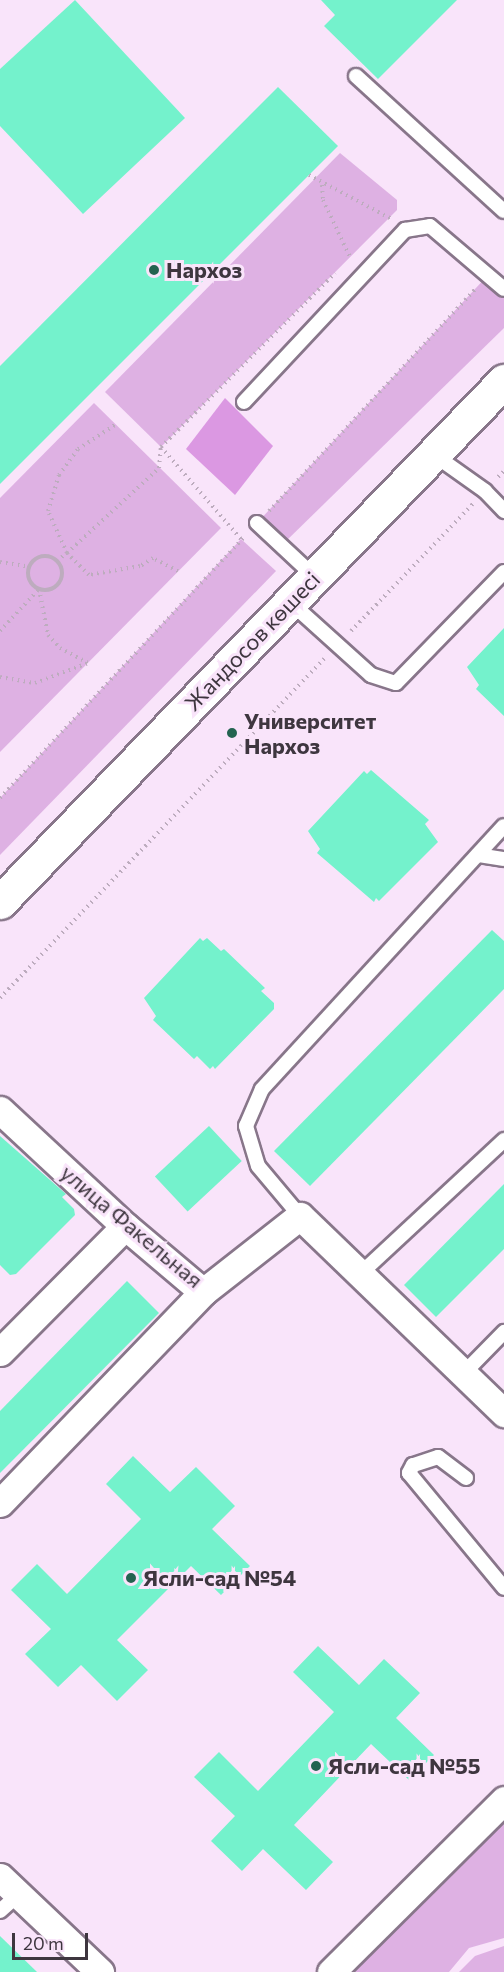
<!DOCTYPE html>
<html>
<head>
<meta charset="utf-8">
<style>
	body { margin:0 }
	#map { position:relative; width:504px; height:1972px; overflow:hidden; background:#f9e4fa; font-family:Commissioner,sans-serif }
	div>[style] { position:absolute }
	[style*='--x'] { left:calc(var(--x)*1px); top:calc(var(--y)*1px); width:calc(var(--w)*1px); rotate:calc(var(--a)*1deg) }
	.green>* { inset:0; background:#deb1e3 }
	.forest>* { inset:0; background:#db98e2 }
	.building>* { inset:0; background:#74f2cc; transform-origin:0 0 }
	.path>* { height:4px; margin-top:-2px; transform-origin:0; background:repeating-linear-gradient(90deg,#bdacbe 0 1.5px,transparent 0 6px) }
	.path>.ring { margin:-2px; padding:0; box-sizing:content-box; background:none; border:4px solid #bdacbe; border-radius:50% }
	.roads { filter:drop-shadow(2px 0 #88768a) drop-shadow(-2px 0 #88768a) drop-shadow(0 2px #88768a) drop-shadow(0 -2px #88768a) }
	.service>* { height:14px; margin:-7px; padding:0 7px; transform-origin:7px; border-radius:7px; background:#fff }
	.minor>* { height:27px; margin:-13.5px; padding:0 13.5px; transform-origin:13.5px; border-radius:13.5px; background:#fff }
	.secondary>* { height:33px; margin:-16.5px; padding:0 16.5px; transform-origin:16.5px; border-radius:16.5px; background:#fff }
	.dots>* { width:16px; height:16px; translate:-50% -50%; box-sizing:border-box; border:3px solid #f9e4fa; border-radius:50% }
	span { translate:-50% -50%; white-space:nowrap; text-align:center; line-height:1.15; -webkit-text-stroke:6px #f9e4fa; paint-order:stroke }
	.poi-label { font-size:22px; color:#3e363f; font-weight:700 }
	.left { translate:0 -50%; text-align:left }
	.street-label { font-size:22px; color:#3e363f }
	.scale { position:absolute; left:12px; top:1933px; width:76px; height:27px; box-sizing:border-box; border:3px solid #3e363f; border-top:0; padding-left:8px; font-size:18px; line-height:21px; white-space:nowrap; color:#3e363f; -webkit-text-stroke:4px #f9e4fa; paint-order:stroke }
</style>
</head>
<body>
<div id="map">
	<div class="green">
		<div style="clip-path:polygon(340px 153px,397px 200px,397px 210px,161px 447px,105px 392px)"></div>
		<div style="clip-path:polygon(489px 274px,504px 289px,504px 328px,282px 545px,257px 523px)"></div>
		<div style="clip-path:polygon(94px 403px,221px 528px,0 752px,0 498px)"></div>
		<div style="clip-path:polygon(241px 539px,276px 571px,0 855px,0 798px)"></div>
		<div style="clip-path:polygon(504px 1823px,504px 1938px,469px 1948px,449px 1972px,351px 1972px)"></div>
		<div style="clip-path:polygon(504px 1946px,504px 1972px,459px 1972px,475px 1956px)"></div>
	</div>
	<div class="forest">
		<div style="clip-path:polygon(225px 398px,273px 446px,235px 495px,186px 449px)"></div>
	</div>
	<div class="building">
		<div style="clip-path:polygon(75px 0,185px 118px,83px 214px,0 126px,0 69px)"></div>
		<div style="clip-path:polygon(321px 0,457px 0,378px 79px,324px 26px,335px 15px)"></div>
		<div style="clip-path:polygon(278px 87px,338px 146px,0 484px,0 366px)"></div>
		<div style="clip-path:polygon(504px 628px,504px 716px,476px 689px,479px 685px,467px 667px)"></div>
		<div style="clip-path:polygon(371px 770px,429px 820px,425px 824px,438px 842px,379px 901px,376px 898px,374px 902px,317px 853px,320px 849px,308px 831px,364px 771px,367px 774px)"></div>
		<div style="clip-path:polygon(492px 930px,504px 941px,504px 989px,310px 1186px,274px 1151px)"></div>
		<div style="clip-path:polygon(200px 938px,203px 941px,207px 938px,221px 951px,224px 949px,265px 988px,261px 991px,274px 1003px,274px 1009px,215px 1069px,213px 1066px,210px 1069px,197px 1056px,194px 1059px,153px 1020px,156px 1016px,144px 998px)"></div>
		<div style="left:209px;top:1126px;width:48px;height:74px;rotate:47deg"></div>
		<div style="clip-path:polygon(0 1136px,66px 1194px,62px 1197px,74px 1209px,75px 1215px,16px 1274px,10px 1275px,0 1265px)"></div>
		<div style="clip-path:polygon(504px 1184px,504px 1249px,436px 1317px,404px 1285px)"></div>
		<div style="clip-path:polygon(127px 1281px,159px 1313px,0 1473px,0 1411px)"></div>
		<div style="clip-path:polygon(133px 1456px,170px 1492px,196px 1467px,235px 1506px,212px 1529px,250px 1566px,221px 1595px,191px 1566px,117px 1640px,148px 1670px,117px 1701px,81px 1665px,58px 1687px,25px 1654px,51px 1629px,11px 1590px,37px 1564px,67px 1594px,141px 1519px,106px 1484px)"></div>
		<div style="clip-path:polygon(318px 1646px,359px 1685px,384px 1659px,420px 1693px,396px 1718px,434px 1755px,409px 1780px,371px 1744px,294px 1825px,333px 1862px,306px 1890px,263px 1849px,242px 1871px,211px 1841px,235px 1816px,194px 1777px,219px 1752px,258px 1791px,334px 1712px,293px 1672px)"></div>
		<div style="clip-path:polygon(0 1936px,37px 1972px,0 1972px)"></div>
	</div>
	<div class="path">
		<div style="--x:309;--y:175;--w:92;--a:28"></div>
		<div style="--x:322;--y:185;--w:15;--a:86"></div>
		<div style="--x:323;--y:200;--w:63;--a:64.7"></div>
		<div style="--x:161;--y:447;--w:122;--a:49"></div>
		<div style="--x:498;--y:477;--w:8;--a:-45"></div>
		<div style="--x:269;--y:511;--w:304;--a:-47.1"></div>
		<div class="ring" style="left:28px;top:556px;width:30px;height:30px"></div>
		<div style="--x:57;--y:561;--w:13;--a:-39"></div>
		<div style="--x:67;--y:553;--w:46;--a:-114.3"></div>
		<div style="--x:48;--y:511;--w:38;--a:-73"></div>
		<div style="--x:59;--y:475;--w:32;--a:-54"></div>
		<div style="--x:78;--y:449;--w:44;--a:-33"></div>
		<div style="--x:0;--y:562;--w:30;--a:9"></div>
		<div style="--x:178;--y:571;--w:28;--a:-153"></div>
		<div style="--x:153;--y:558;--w:15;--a:148"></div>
		<div style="--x:140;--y:566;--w:52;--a:170"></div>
		<div style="--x:89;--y:575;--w:31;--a:-135"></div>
		<div style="--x:67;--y:553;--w:125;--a:-42.7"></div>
		<div style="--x:159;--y:468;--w:21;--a:-85"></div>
		<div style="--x:161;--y:447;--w:246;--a:-45"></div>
		<div style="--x:0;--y:631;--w:57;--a:-47.1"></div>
		<div style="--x:39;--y:589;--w:47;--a:78.9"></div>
		<div style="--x:48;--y:635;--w:18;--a:47"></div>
		<div style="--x:60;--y:648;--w:32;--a:28"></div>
		<div style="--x:351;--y:631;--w:176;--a:-46.2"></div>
		<div style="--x:0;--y:677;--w:36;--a:10"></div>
		<div style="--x:35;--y:683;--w:57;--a:-20.7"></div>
		<div style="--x:0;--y:798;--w:359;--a:-46.9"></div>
		<div style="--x:0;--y:998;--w:470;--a:-46.3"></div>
	</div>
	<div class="roads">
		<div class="service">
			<div style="--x:356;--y:76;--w:200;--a:42.4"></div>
			<div style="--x:244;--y:402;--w:236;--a:-46.9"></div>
			<div style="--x:405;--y:230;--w:25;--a:-9"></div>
			<div style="--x:430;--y:226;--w:97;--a:40.4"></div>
			<div style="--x:433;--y:454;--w:64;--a:35.4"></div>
			<div style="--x:485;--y:491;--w:28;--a:46"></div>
			<div style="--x:257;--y:523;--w:79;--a:43"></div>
			<div style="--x:290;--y:602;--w:109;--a:42"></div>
			<div style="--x:371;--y:675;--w:26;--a:18"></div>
			<div style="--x:396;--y:683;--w:155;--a:-45.8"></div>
			<div style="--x:478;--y:855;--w:26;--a:9"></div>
			<div style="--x:300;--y:1216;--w:65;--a:-130"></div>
			<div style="--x:258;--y:1166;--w:42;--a:-106.7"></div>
			<div style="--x:246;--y:1126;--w:40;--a:-66.6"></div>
			<div style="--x:262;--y:1089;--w:357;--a:-47.4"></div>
			<div style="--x:360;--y:1274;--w:197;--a:-42.9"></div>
			<div style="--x:463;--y:1374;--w:59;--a:-45.7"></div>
			<div style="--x:466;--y:1478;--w:35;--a:-143"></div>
			<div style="--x:438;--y:1457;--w:26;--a:162"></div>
			<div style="--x:413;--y:1465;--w:9;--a:117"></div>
			<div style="--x:409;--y:1473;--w:149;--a:50.4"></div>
			<div style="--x:0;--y:1911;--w:24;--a:-42"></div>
		</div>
		<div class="minor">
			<div style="--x:0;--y:1110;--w:171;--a:42.9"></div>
			<div style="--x:125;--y:1226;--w:102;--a:40.2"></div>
			<div style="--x:203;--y:1292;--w:123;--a:-38.1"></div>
			<div style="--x:300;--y:1216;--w:284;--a:44"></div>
			<div style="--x:0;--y:1352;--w:177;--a:-45.2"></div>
			<div style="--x:0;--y:1503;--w:293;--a:-46.1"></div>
			<div style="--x:0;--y:1877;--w:138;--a:43.5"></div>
			<div style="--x:331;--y:1972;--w:244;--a:-44.8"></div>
		</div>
		<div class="secondary">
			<div style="--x:0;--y:902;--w:725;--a:-45.95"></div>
		</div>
	</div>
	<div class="dots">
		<div style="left:154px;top:270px;background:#236350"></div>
		<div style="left:232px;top:733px;background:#236350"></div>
		<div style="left:131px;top:1578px;background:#236350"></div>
		<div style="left:316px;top:1766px;background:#236350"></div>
	</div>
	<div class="poi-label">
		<span class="left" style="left:166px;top:270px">Нархоз</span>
		<span class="left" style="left:244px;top:733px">Университет<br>Нархоз</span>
		<span class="left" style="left:143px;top:1578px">Ясли-сад №54</span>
		<span class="left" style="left:328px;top:1766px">Ясли-сад №55</span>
	</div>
	<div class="street-label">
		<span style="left:252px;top:641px;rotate:-46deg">Жандосов көшесі</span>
		<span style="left:132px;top:1226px;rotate:40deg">улица Факельная</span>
	</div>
	<div class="scale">20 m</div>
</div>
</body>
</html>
